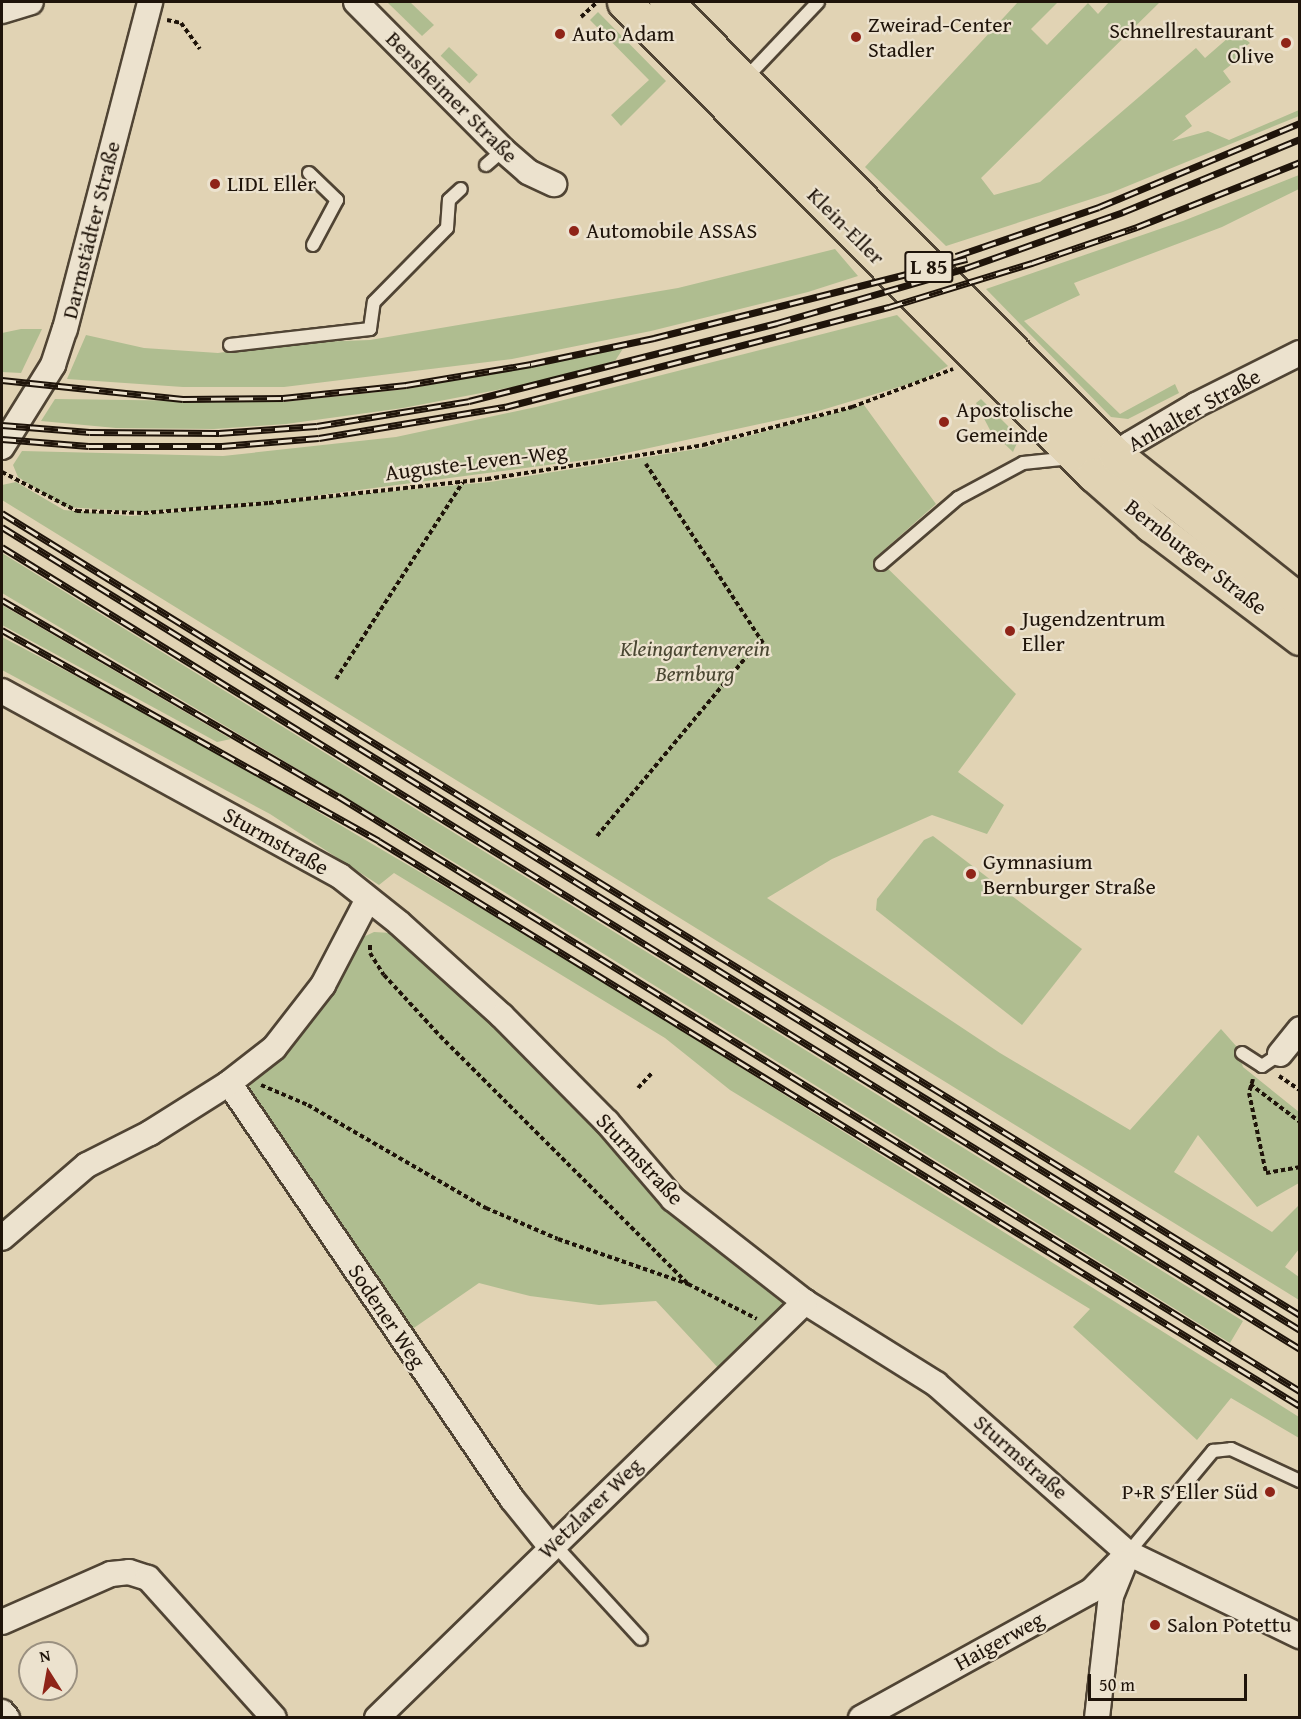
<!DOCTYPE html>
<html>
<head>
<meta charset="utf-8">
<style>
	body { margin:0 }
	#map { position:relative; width:1301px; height:1719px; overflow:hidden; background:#e1d3b4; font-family:"Gentium Book Plus",serif }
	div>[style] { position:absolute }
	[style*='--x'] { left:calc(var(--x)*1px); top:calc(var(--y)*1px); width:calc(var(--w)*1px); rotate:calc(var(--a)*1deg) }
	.green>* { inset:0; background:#afbd90; transform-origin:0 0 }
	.path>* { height:4px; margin-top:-2px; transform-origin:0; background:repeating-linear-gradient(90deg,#1f140a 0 4.5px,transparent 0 7.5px) }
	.roads { filter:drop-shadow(2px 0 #504434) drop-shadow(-2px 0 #504434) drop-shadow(0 2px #504434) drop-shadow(0 -2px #504434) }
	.lane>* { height:12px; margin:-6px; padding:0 6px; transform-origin:6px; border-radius:6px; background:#ece2ce }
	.street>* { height:24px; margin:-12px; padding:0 12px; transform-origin:12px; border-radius:12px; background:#ece2ce }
	.primary>* { height:33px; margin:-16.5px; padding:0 16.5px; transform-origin:16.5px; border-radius:16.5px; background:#e1d3b4 }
	.rail>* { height:7px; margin-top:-3.5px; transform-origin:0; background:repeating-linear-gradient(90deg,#ece2ce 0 14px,#1f140a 0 28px); box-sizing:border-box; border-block:2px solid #1f140a }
	.dots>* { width:16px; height:16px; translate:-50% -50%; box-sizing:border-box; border:3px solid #ece2ce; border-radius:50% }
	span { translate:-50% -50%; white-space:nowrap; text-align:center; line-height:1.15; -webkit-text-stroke:4.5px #ece2ce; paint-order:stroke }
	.shield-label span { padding:2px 4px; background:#ece2ce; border:2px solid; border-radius:4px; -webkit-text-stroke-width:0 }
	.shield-label { font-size:21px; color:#1f140a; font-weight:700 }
	.poi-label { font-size:22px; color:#1f140a }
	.left { translate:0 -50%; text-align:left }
	.right { translate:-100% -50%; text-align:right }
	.street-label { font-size:22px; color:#1f140a }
	.park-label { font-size:22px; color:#4a4732; font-style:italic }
	.frame { position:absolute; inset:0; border:3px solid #1f140a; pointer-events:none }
	.north { position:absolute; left:18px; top:1641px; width:60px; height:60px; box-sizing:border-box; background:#ece2ce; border:2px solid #9a9080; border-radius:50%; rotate:349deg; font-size:16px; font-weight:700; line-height:24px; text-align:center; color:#1f140a }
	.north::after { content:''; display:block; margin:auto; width:21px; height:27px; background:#8f2418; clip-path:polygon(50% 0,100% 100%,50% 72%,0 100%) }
	.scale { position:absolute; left:1088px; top:1674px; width:159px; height:27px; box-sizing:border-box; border:3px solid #1f140a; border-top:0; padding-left:8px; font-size:18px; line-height:21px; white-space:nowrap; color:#1f140a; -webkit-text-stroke:4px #ece2ce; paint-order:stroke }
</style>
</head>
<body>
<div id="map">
	<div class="green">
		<div style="clip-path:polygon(387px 2px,410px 2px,434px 25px,422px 36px)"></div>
		<div style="clip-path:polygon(1018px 2px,1058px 2px,1031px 29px,1047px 45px,1088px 3px,1098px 14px,1109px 2px,1160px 2px,981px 178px,994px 195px,1040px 182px,1196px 48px,1205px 58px,1236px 31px,1250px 43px,1242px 49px,1245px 54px,1223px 71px,1231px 82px,1185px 116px,1192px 126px,1172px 141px,1208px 131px,1229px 140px,1299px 110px,1299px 116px,1113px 192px,946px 246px,865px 167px)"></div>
		<div style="clip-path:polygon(598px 12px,666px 81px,621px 126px,611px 115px,649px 80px,590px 20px)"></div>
		<div style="left:449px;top:47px;width:40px;height:12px;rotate:44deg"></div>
		<div style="clip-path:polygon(1299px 175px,1299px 189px,1222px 227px,1074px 283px,1080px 295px,1024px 321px,1120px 414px,1175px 384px,1179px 393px,1128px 419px,1111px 417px,986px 289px,1183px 221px)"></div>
		<div style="clip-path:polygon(835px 249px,858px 276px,808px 292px,651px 331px,512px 359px,284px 387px,183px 387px,67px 379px,86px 335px,144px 348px,218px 353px,286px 343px,370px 340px,678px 288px)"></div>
		<div style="clip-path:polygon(897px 315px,948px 366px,922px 380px,815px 412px,608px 457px,268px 502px,144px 512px,65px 507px,18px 477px,13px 465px,22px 451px,223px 456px,396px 437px,536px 407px)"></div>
		<div style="clip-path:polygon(21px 329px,42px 329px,21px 373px,2px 372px,2px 333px)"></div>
		<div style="clip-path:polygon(624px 347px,615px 361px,534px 383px,403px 408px,286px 424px,214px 429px,116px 428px,41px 421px,55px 399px,283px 402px,407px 389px)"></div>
		<div style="clip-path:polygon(981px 399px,1014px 432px,1017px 443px,1013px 452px,990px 430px,976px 403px)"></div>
		<div style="clip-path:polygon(864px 405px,936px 504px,876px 557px,1016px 694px,958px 772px,1004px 805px,987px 834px,932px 815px,832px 859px,767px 898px,1000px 1053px,1130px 1130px,1221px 1029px,1237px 1047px,1243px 1067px,1299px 1112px,1299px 1183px,1257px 1207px,1198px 1135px,1174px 1172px,1272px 1232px,1299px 1205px,1299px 1249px,1285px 1267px,1299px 1277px,1299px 1300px,2px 500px,2px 485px,16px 482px,64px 510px,131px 516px,490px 482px,703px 448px)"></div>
		<div style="clip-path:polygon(2px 553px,1243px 1321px,1230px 1343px,504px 892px,2px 593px)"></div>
		<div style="clip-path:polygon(2px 605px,231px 739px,217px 742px,2px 625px)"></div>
		<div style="clip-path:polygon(2px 637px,189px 736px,574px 963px,1299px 1417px,1299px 1438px,1231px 1398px,1197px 1440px,1073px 1327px,1090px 1309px,730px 1090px,665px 1038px,394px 873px,379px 885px,270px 814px,2px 670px)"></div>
		<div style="clip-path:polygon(933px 836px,1082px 949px,1022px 1025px,876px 910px,877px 899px,924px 840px)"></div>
		<div style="clip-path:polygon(374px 932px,391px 933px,415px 946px,671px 1208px,786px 1299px,788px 1304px,721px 1371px,656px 1301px,599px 1305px,530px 1296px,479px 1283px,408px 1332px,248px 1096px,251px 1081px,309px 1023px,359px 939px)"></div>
	</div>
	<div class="path">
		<div style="--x:581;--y:17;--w:21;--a:-43"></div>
		<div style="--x:167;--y:20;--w:14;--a:12"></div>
		<div style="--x:181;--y:23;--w:32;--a:54"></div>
		<div style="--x:2;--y:472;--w:85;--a:27.5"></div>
		<div style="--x:77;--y:511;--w:67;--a:1.7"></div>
		<div style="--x:144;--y:513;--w:125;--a:-4.6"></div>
		<div style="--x:269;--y:503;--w:219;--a:-6.3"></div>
		<div style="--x:487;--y:479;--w:219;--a:-8.9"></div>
		<div style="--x:703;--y:445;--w:154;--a:-14.3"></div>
		<div style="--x:852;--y:407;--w:108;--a:-20.6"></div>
		<div style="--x:336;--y:679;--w:234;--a:-57.2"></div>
		<div style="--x:597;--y:836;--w:236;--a:-50.2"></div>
		<div style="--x:748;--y:655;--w:19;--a:-39"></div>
		<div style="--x:763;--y:643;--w:214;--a:-123.2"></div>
		<div style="--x:370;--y:945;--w:8;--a:90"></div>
		<div style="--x:370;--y:953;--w:26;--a:58"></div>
		<div style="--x:384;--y:975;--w:83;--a:47.4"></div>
		<div style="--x:440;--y:1036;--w:349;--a:45"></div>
		<div style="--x:1279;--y:1076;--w:25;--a:34"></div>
		<div style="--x:1253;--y:1079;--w:15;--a:106"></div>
		<div style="--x:1249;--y:1093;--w:82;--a:78"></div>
		<div style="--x:1266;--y:1173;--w:35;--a:-10"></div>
		<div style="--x:1250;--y:1084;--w:63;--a:37.2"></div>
		<div style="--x:261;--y:1085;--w:51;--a:23.1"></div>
		<div style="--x:308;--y:1105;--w:206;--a:30.1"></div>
		<div style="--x:486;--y:1208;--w:78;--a:23.3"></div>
		<div style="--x:558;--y:1239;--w:138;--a:19.1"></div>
		<div style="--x:688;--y:1284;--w:77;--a:26.9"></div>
		<div style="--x:638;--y:1088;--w:21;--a:-47"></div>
	</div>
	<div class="roads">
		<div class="lane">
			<div style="--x:745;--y:79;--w:106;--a:-46.5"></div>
			<div style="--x:486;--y:165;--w:23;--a:-41"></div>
			<div style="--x:309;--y:173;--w:39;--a:44"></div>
			<div style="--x:337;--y:200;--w:51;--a:118.1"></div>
			<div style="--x:230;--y:345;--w:141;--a:-6.5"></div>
			<div style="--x:370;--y:329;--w:27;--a:-82"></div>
			<div style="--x:374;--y:302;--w:104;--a:-45.4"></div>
			<div style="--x:447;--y:228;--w:28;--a:-86"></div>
			<div style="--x:449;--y:200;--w:16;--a:-43"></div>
			<div style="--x:881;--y:564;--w:101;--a:-40.6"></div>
			<div style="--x:958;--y:498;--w:74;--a:-28.3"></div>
			<div style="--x:1023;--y:463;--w:48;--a:-5.9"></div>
			<div style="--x:1242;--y:1053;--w:24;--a:33"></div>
			<div style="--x:1262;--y:1066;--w:22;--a:-34"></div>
			<div style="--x:553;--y:1543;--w:130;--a:47.5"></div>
			<div style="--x:1128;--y:1553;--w:133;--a:-50.2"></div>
			<div style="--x:1213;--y:1451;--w:18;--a:-6"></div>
			<div style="--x:1231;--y:1449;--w:76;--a:24.9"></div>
		</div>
		<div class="street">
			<div style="--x:356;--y:2;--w:209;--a:45.2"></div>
			<div style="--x:503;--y:150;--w:33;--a:41"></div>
			<div style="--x:528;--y:172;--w:29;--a:25"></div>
			<div style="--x:2;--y:11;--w:30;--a:-17"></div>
			<div style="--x:2;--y:447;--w:97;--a:-58.1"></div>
			<div style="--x:53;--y:365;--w:38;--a:-72"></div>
			<div style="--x:65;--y:329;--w:338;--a:-75.4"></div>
			<div style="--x:1104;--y:465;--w:33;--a:-39"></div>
			<div style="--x:1130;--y:444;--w:77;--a:-30.6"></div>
			<div style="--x:1196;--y:405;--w:116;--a:-26.6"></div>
			<div style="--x:2;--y:691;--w:385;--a:28.7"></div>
			<div style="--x:340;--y:876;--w:75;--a:38.5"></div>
			<div style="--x:399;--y:923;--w:139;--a:42.1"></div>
			<div style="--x:502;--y:1016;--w:149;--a:45.3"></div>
			<div style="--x:607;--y:1122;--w:101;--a:49.4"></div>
			<div style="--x:673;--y:1199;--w:167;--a:38"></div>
			<div style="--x:805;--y:1302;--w:155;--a:32"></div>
			<div style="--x:936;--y:1384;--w:256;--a:41.4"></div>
			<div style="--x:1128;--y:1553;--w:191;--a:25.8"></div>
			<div style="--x:1280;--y:1054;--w:32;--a:-51"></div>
			<div style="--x:229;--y:1083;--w:503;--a:55.77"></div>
			<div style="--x:512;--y:1499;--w:60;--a:51"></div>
			<div style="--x:2;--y:1238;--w:112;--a:-40.7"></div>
			<div style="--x:87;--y:1165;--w:71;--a:-26.9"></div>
			<div style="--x:150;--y:1133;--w:93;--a:-32.3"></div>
			<div style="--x:229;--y:1083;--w:57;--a:-37.9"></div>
			<div style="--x:274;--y:1048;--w:80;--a:-52.1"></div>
			<div style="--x:323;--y:985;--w:97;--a:-62.4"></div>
			<div style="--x:2;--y:1622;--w:119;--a:-23.8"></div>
			<div style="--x:111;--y:1574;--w:18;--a:-6"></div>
			<div style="--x:129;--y:1572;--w:20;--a:18"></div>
			<div style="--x:148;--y:1578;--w:188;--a:48"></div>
			<div style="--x:2;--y:1712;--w:8;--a:50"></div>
			<div style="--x:377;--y:1718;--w:597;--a:-44.19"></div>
			<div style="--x:861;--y:1718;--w:263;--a:-28.9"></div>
			<div style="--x:1091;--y:1591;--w:53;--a:-45.8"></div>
			<div style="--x:1097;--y:1718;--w:123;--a:-83.5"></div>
			<div style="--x:1111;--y:1596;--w:35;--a:-68"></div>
		</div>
		<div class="primary">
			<div style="--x:624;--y:2;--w:667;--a:45.18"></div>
			<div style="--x:1094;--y:475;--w:76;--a:41.3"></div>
			<div style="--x:1151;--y:525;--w:187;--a:37.2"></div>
			<div style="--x:666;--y:2;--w:637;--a:45.19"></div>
			<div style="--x:1115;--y:454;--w:236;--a:38.5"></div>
		</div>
	</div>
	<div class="rail">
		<div style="--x:956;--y:256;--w:151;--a:-18.9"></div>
		<div style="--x:1099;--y:207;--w:218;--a:-22.7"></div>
		<div style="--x:2;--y:380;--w:182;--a:6"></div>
		<div style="--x:183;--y:399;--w:100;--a:-0.6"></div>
		<div style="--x:283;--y:398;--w:124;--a:-6"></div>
		<div style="--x:406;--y:385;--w:127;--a:-9.5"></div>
		<div style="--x:531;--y:364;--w:126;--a:-11.9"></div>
		<div style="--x:654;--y:338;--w:323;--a:-14.2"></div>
		<div style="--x:2;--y:425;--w:88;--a:4.5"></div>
		<div style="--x:90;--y:432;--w:129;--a:0.4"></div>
		<div style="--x:219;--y:433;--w:98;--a:-4.1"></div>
		<div style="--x:317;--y:426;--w:154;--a:-9.3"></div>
		<div style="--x:469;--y:401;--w:318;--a:-14.2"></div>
		<div style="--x:777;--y:323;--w:197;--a:-16.2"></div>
		<div style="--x:966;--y:268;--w:167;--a:-19.6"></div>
		<div style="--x:1123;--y:212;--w:191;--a:-22.4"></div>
		<div style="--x:2;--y:439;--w:87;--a:4.6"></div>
		<div style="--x:89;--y:446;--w:133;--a:0"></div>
		<div style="--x:222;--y:446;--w:97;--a:-4.7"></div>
		<div style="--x:319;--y:438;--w:189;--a:-9.5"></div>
		<div style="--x:505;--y:407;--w:397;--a:-14.6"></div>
		<div style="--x:889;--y:307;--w:150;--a:-17.1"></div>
		<div style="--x:1032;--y:263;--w:111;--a:-18.9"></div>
		<div style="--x:1137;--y:227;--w:175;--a:-21.7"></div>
		<div style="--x:2;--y:513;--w:1526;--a:31.71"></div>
		<div style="--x:2;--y:527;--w:1526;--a:31.74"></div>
		<div style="--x:2;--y:547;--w:1526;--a:31.71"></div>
		<div style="--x:2;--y:600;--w:389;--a:30.3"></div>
		<div style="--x:338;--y:796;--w:1131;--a:31.74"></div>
		<div style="--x:2;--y:630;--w:432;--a:29.2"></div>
		<div style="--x:379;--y:841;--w:1080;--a:31.53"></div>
	</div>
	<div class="dots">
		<div style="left:560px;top:34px;background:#8f2418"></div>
		<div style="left:856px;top:37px;background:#8f2418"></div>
		<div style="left:1286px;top:43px;background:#8f2418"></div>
		<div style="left:215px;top:184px;background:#8f2418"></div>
		<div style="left:574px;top:231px;background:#8f2418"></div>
		<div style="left:944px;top:422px;background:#8f2418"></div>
		<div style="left:1010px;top:631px;background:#8f2418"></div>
		<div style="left:971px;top:874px;background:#8f2418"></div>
		<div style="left:1270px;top:1492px;background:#8f2418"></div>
		<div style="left:1155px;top:1625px;background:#8f2418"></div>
	</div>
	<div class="shield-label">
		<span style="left:929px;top:267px">L 85</span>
	</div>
	<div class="poi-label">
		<span class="left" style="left:868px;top:37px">Zweirad-Center<br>Stadler</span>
		<span class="right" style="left:1274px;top:43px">Schnellrestaurant<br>Olive</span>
		<span class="left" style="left:572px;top:34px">Auto Adam</span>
		<span class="left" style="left:227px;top:184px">LIDL Eller</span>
		<span class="left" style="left:586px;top:231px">Automobile ASSAS</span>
		<span class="left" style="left:956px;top:422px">Apostolische<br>Gemeinde</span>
		<span class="left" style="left:1022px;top:631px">Jugendzentrum<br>Eller</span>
		<span class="left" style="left:983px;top:874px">Gymnasium<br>Bernburger Straße</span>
		<span class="right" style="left:1258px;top:1492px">P+R S Eller Süd</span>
		<span class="left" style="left:1167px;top:1625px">Salon Potettu</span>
	</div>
	<div class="street-label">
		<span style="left:452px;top:97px;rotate:45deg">Bensheimer Straße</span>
		<span style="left:846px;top:226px;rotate:45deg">Klein-Eller</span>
		<span style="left:91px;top:230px;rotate:-76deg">Darmstädter Straße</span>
		<span style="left:1194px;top:410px;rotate:-29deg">Anhalter Straße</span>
		<span style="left:476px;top:462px;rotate:-7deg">Auguste-Leven-Weg</span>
		<span style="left:1196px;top:557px;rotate:38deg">Bernburger Straße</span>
		<span style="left:276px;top:841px;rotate:29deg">Sturmstraße</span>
		<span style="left:640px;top:1159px;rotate:47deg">Sturmstraße</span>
		<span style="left:387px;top:1316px;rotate:56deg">Sodener Weg</span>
		<span style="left:1021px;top:1457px;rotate:41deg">Sturmstraße</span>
		<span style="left:590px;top:1508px;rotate:-44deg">Wetzlarer Weg</span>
		<span style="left:999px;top:1641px;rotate:-29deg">Haigerweg</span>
	</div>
	<div class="park-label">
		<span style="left:695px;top:661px">Kleingartenverein<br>Bernburg</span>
	</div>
	<div class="frame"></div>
	<div class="north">N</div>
	<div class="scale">50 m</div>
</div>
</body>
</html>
